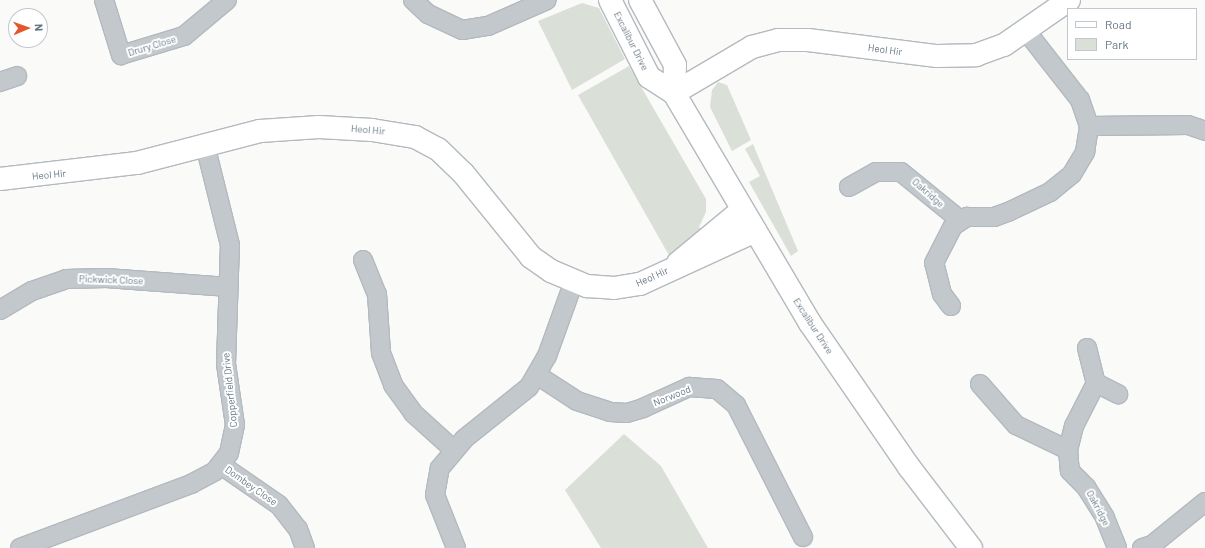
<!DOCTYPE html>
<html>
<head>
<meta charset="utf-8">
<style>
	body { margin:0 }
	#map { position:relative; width:1205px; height:548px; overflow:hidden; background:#fafaf8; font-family:Barlow,sans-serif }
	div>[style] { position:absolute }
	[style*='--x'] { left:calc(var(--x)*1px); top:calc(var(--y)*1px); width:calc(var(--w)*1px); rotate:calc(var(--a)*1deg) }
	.green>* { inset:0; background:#dadfd7 }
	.roads { filter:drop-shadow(1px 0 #b3babf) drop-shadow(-1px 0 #b3babf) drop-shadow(0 1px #b3babf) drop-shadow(0 -1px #b3babf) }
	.street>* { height:18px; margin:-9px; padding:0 9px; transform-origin:9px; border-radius:9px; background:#c3c8cc }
	.secondary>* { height:22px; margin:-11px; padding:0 11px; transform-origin:11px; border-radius:11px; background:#fff }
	span { translate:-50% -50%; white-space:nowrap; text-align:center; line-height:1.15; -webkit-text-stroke:4px #fff; paint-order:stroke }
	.street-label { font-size:10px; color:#657683 }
	.legend { position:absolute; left:1067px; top:8px; width:130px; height:52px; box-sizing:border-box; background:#fff; border:1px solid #c1c8cd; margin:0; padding:5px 7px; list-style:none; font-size:12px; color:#657683 }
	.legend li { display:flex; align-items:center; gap:8px; height:20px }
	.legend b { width:20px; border:1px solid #c1c8cd }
	.north { position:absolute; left:8px; top:8px; width:40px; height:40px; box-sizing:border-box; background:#fff; border:1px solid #c1c8cd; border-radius:50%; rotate:88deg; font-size:11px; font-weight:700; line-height:16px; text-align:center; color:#657683 }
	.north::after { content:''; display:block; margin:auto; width:14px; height:18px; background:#e4572e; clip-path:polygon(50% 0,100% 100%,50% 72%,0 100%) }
</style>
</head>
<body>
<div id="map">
	<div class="green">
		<div style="clip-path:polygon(582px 3px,599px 8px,625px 59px,572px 90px,538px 21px)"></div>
		<div style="clip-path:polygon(629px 66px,706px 199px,706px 212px,699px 227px,703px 231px,670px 257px,578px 95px)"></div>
		<div style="clip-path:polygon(718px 82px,727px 85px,751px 140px,732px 151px,710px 107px,712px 90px)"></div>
		<div style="clip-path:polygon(753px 144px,798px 251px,791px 256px,749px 182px,760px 176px,745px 149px)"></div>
		<div style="clip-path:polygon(624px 434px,661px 466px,708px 548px,601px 548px,565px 490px)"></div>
	</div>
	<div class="roads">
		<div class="street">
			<div style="--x:104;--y:0;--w:58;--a:72.8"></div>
			<div style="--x:121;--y:55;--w:66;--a:-16.8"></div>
			<div style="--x:184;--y:36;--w:56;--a:-39.9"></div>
			<div style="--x:413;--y:0;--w:21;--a:43"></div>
			<div style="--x:428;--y:14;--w:38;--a:25"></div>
			<div style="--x:462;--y:30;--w:26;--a:-9"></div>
			<div style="--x:488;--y:26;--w:64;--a:-23.8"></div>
			<div style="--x:0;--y:82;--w:18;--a:-19"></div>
			<div style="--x:1089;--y:126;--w:99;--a:-0.6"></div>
			<div style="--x:1188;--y:125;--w:18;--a:19"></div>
			<div style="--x:849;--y:187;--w:31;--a:-29"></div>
			<div style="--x:876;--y:172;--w:25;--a:0"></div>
			<div style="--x:901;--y:172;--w:76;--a:39.1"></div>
			<div style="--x:363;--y:260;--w:37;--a:68"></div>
			<div style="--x:377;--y:294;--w:59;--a:86.1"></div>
			<div style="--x:381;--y:353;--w:34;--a:69"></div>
			<div style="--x:393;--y:385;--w:34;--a:54"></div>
			<div style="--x:413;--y:413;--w:55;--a:42.1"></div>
			<div style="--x:951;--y:306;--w:15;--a:-127"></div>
			<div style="--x:942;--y:294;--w:32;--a:-104"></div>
			<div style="--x:934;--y:263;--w:42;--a:-62.8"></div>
			<div style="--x:953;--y:226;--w:17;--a:-33"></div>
			<div style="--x:967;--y:217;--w:27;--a:0"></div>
			<div style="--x:994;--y:217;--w:15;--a:-20"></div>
			<div style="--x:1008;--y:212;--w:47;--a:-25.5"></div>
			<div style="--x:1050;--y:192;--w:28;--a:-39"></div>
			<div style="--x:1072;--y:174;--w:26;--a:-59"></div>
			<div style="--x:1085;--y:152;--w:26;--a:-81"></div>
			<div style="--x:1089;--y:126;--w:28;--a:-109"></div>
			<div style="--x:1080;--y:100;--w:88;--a:-128"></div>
			<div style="--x:0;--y:310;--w:37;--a:-31"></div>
			<div style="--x:32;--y:291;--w:36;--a:-19"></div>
			<div style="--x:66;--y:279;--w:40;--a:-1.4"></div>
			<div style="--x:106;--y:278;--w:123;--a:4.2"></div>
			<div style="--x:1087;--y:348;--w:36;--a:76"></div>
			<div style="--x:1096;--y:383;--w:48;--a:117.1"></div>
			<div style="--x:1074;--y:426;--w:25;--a:104"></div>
			<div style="--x:1068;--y:450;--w:21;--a:85"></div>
			<div style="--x:1070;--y:471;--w:23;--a:45"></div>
			<div style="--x:1086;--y:487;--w:36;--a:58"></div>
			<div style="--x:1105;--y:518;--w:32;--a:68"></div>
			<div style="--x:537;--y:375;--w:48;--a:33"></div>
			<div style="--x:577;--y:401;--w:35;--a:18"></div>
			<div style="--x:610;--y:412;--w:17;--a:3"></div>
			<div style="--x:627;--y:413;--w:17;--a:-17"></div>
			<div style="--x:643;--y:408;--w:51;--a:-24.5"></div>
			<div style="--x:689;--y:387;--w:28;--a:4"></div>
			<div style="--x:717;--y:389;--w:25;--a:40"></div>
			<div style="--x:736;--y:405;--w:148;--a:63.1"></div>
			<div style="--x:1096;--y:383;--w:25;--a:27"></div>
			<div style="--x:980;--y:384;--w:55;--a:48.7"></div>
			<div style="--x:1016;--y:425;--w:58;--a:25.7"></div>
			<div style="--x:221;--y:465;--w:70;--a:34.6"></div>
			<div style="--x:279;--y:505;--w:31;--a:52"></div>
			<div style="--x:298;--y:529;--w:20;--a:70"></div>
			<div style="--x:20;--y:548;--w:183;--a:-20.5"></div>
			<div style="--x:191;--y:484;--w:27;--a:-28"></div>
			<div style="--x:215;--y:471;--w:23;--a:-52"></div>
			<div style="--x:229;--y:453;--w:29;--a:-78"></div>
			<div style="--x:235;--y:425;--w:62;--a:-98.4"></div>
			<div style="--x:226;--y:364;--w:119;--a:-88.1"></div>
			<div style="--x:230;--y:245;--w:103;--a:-104"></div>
			<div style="--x:456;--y:548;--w:57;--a:-111.6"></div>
			<div style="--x:435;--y:495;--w:27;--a:-80"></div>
			<div style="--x:440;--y:468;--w:38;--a:-50"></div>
			<div style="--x:464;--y:439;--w:83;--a:-38.7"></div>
			<div style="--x:529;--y:387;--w:36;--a:-60"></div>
			<div style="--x:547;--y:356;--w:80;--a:-70.2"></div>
			<div style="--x:1142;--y:548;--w:10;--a:-17"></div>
			<div style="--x:1152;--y:545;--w:68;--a:-39.1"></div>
		</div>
		<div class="secondary">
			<div style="--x:610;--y:0;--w:86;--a:63.1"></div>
			<div style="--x:649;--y:77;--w:30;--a:33"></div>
			<div style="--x:674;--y:93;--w:267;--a:59.4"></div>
			<div style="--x:810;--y:323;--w:175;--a:55.5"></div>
			<div style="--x:909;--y:467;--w:102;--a:52.6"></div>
			<div style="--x:640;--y:0;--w:74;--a:61.7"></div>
			<div style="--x:675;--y:65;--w:28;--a:92"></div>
			<div style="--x:674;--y:93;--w:91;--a:-30.5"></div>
			<div style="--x:752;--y:47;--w:27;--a:-15"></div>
			<div style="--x:778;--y:40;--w:30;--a:0"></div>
			<div style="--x:808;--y:40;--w:130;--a:7.1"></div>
			<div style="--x:937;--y:56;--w:39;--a:-1"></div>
			<div style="--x:976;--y:55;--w:30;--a:-20"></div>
			<div style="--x:1004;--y:45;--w:79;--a:-34.7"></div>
			<div style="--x:0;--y:179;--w:138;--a:-6.7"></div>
			<div style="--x:137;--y:163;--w:127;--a:-14.6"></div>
			<div style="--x:260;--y:131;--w:59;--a:-3.9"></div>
			<div style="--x:319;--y:127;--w:53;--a:3.2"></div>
			<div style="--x:372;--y:130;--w:44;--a:9.2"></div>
			<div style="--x:415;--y:137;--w:26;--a:28"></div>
			<div style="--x:438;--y:149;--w:35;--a:44"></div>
			<div style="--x:463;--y:173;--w:108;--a:51"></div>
			<div style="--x:531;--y:257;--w:24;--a:35"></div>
			<div style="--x:551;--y:271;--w:39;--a:23"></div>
			<div style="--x:587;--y:286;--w:27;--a:4"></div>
			<div style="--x:614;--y:288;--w:26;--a:-9"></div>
			<div style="--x:640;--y:284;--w:127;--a:-24.7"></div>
			<div style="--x:678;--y:263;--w:83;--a:-39.6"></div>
		</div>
	</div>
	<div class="street-label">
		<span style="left:631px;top:41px;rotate:63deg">Excalibur Drive</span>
		<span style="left:152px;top:46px;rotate:-17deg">Drury Close</span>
		<span style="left:885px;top:50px;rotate:8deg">Heol Hir</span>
		<span style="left:368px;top:130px;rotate:5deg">Heol Hir</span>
		<span style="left:49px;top:175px;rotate:-5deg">Heol Hir</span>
		<span style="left:928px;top:193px;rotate:41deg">Oakridge</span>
		<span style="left:652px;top:277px;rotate:-24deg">Heol Hir</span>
		<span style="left:111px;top:280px;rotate:2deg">Pickwick Close</span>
		<span style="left:813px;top:326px;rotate:57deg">Excalibur Drive</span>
		<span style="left:230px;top:390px;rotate:-96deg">Copperfield Drive</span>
		<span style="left:672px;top:396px;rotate:-22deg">Norwood</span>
		<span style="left:251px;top:486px;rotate:35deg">Dombey Close</span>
		<span style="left:1098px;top:508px;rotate:62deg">Oakridge</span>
	</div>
	<ul class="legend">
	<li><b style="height:5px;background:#fff"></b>Road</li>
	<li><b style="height:11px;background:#dadfd7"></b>Park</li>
	</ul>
	<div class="north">N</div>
</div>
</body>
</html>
